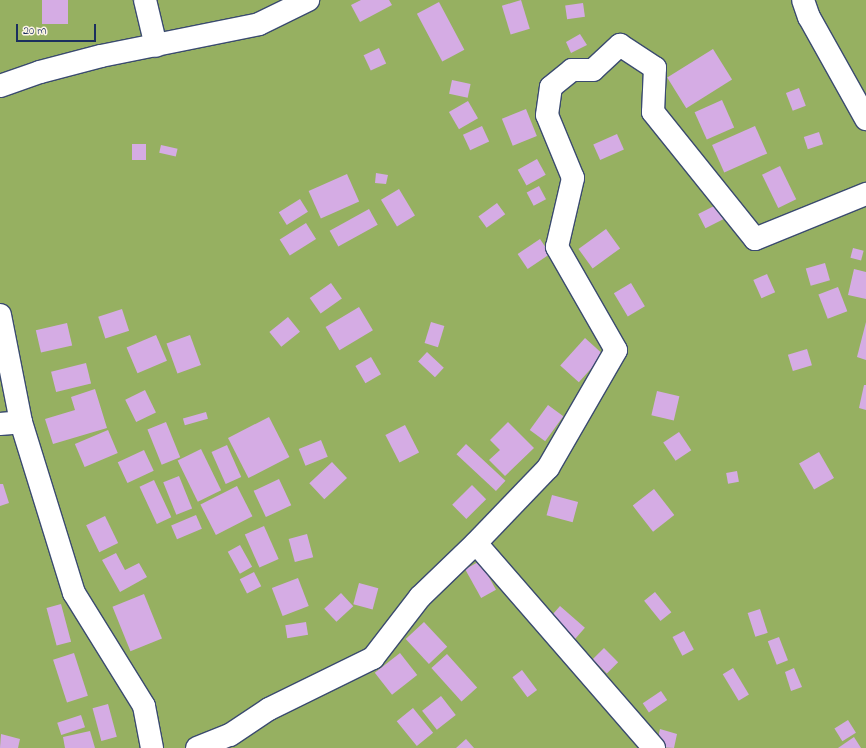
<!DOCTYPE html>
<html>
<head>
<meta charset="utf-8">
<style>
	body { margin:0 }
	#map { position:relative; width:866px; height:748px; overflow:hidden; background:#f0eacf; font-family:"Indie Flower",sans-serif }
	div>[style] { position:absolute }
	[style*='--x'] { left:calc(var(--x)*1px); top:calc(var(--y)*1px); width:calc(var(--w)*1px); rotate:calc(var(--a)*1deg) }
	.forest>* { inset:0; background:#96b061; transform-origin:0 0 }
	.building>* { inset:0; background:#d5ace4; transform-origin:0 0 }
	.roads { filter:drop-shadow(1px 0 #3b4b6f) drop-shadow(-1px 0 #3b4b6f) drop-shadow(0 1px #3b4b6f) drop-shadow(0 -1px #3b4b6f) }
	.street>* { height:22px; margin:-11px; padding:0 11px; transform-origin:11px; border-radius:11px; background:#fff }
	span { translate:-50% -50%; white-space:nowrap; text-align:center; line-height:1.15; -webkit-text-stroke:3px #fcf5e5; paint-order:stroke }
	.scale { position:absolute; left:16px; top:24px; width:80px; height:18px; box-sizing:border-box; border:2px solid #1b2f5e; border-top:0; padding-left:5px; font-size:12px; line-height:14px; white-space:nowrap; color:#1b2f5e; -webkit-text-stroke:3px #fcf5e5; paint-order:stroke }
</style>
</head>
<body>
<div id="map">
	<div class="forest">
		<div style="left:0;top:0;width:866px;height:748px"></div>
	</div>
	<div class="building">
		<div style="left:42px;top:0;width:26px;height:24px"></div>
		<div style="clip-path:polygon(361px 0,389px 0,392px 5px,360px 22px,351px 5px)"></div>
		<div style="left:521px;top:0;width:30px;height:20px;rotate:73deg"></div>
		<div style="left:439px;top:2px;width:54px;height:25px;rotate:62deg"></div>
		<div style="left:583px;top:3px;width:14px;height:18px;rotate:82deg"></div>
		<div style="clip-path:polygon(580px 34px,587px 45px,571px 53px,566px 42px)"></div>
		<div style="left:379px;top:48px;width:17px;height:17px;rotate:65deg"></div>
		<div style="left:713px;top:49px;width:36px;height:54px;rotate:58deg"></div>
		<div style="left:452px;top:80px;width:19px;height:14px;rotate:12deg"></div>
		<div style="left:799px;top:88px;width:19px;height:14px;rotate:69deg"></div>
		<div style="left:722px;top:100px;width:30px;height:30px;rotate:66deg"></div>
		<div style="left:468px;top:101px;width:20px;height:22px;rotate:60deg"></div>
		<div style="left:526px;top:109px;width:29px;height:26px;rotate:68deg"></div>
		<div style="left:482px;top:126px;width:17px;height:21px;rotate:65deg"></div>
		<div style="left:755px;top:126px;width:30px;height:47px;rotate:66deg"></div>
		<div style="left:819px;top:132px;width:13px;height:16px;rotate:72deg"></div>
		<div style="left:617px;top:134px;width:17px;height:26px;rotate:66deg"></div>
		<div style="left:132px;top:144px;width:14px;height:16px"></div>
		<div style="left:161px;top:145px;width:17px;height:8px;rotate:13deg"></div>
		<div style="left:537px;top:159px;width:18px;height:22px;rotate:61deg"></div>
		<div style="left:780px;top:166px;width:37px;height:20px;rotate:64deg"></div>
		<div style="clip-path:polygon(376px 173px,388px 175px,386px 184px,375px 183px)"></div>
		<div style="left:347px;top:174px;width:30px;height:42px;rotate:66deg"></div>
		<div style="left:539px;top:186px;width:15px;height:14px;rotate:62deg"></div>
		<div style="left:399px;top:189px;width:31px;height:21px;rotate:59deg"></div>
		<div style="left:300px;top:199px;width:15px;height:25px;rotate:58deg"></div>
		<div style="left:497px;top:203px;width:14px;height:23px;rotate:54deg"></div>
		<div style="left:716px;top:205px;width:16px;height:20px;rotate:63deg"></div>
		<div style="left:369px;top:209px;width:18px;height:45px;rotate:61deg"></div>
		<div style="left:306px;top:223px;width:19px;height:31px;rotate:58deg"></div>
		<div style="left:606px;top:229px;width:24px;height:34px;rotate:54deg"></div>
		<div style="left:540px;top:239px;width:18px;height:27px;rotate:56deg"></div>
		<div style="left:853px;top:248px;width:11px;height:10px;rotate:15deg"></div>
		<div style="left:825px;top:263px;width:18px;height:20px;rotate:74deg"></div>
		<div style="clip-path:polygon(854px 269px,866px 272px,866px 299px,848px 295px)"></div>
		<div style="left:767px;top:274px;width:20px;height:15px;rotate:66deg"></div>
		<div style="left:331px;top:283px;width:19px;height:26px;rotate:55deg"></div>
		<div style="left:631px;top:283px;width:27px;height:20px;rotate:59deg"></div>
		<div style="left:838px;top:287px;width:26px;height:21px;rotate:69deg"></div>
		<div style="left:359px;top:307px;width:27px;height:39px;rotate:59deg"></div>
		<div style="left:122px;top:309px;width:23px;height:25px;rotate:72deg"></div>
		<div style="left:288px;top:317px;width:19px;height:24px;rotate:51deg"></div>
		<div style="left:431px;top:322px;width:14px;height:22px;rotate:17deg"></div>
		<div style="clip-path:polygon(866px 322px,866px 360px,857px 357px)"></div>
		<div style="left:67px;top:323px;width:23px;height:32px;rotate:77deg"></div>
		<div style="left:156px;top:335px;width:28px;height:32px;rotate:67deg"></div>
		<div style="left:190px;top:335px;width:32px;height:25px;rotate:70deg"></div>
		<div style="left:585px;top:338px;width:25px;height:37px;rotate:42deg"></div>
		<div style="left:807px;top:349px;width:17px;height:20px;rotate:73deg"></div>
		<div style="left:427px;top:352px;width:23px;height:13px;rotate:43deg"></div>
		<div style="left:371px;top:357px;width:20px;height:18px;rotate:60deg"></div>
		<div style="left:86px;top:363px;width:21px;height:36px;rotate:76deg"></div>
		<div style="clip-path:polygon(864px 385px,866px 385px,866px 410px,859px 408px)"></div>
		<div style="clip-path:polygon(95px 389px,107px 428px,53px 444px,45px 419px,75px 410px,71px 397px)"></div>
		<div style="left:145px;top:390px;width:25px;height:22px;rotate:64deg"></div>
		<div style="left:657px;top:391px;width:23px;height:25px;rotate:13deg"></div>
		<div style="left:548px;top:405px;width:19px;height:31px;rotate:36deg"></div>
		<div style="left:206px;top:412px;width:7px;height:24px;rotate:74deg"></div>
		<div style="left:269px;top:417px;width:45px;height:46px;rotate:63deg"></div>
		<div style="left:166px;top:422px;width:38px;height:20px;rotate:68deg"></div>
		<div style="clip-path:polygon(508px 422px,534px 448px,505px 476px,489px 460px,500px 450px,490px 440px)"></div>
		<div style="left:405px;top:425px;width:31px;height:22px;rotate:63deg"></div>
		<div style="left:108px;top:430px;width:25px;height:36px;rotate:67deg"></div>
		<div style="left:679px;top:432px;width:22px;height:19px;rotate:56deg"></div>
		<div style="left:321px;top:440px;width:18px;height:24px;rotate:68deg"></div>
		<div style="left:466px;top:444px;width:54px;height:14px;rotate:43deg"></div>
		<div style="left:227px;top:445px;width:35px;height:17px;rotate:66deg"></div>
		<div style="left:201px;top:449px;width:46px;height:26px;rotate:64deg"></div>
		<div style="left:144px;top:450px;width:23px;height:29px;rotate:65deg"></div>
		<div style="left:819px;top:452px;width:30px;height:23px;rotate:60deg"></div>
		<div style="left:332px;top:462px;width:22px;height:31px;rotate:47deg"></div>
		<div style="left:737px;top:471px;width:11px;height:11px;rotate:80deg"></div>
		<div style="left:179px;top:476px;width:35px;height:17px;rotate:68deg"></div>
		<div style="left:279px;top:479px;width:29px;height:28px;rotate:65deg"></div>
		<div style="left:154px;top:480px;width:41px;height:16px;rotate:65deg"></div>
		<div style="clip-path:polygon(0 484px,3px 484px,9px 503px,0 506px)"></div>
		<div style="left:472px;top:485px;width:20px;height:28px;rotate:45deg"></div>
		<div style="left:237px;top:486px;width:34px;height:41px;rotate:63deg"></div>
		<div style="left:654px;top:489px;width:33px;height:27px;rotate:52deg"></div>
		<div style="left:552px;top:495px;width:27px;height:21px;rotate:15deg"></div>
		<div style="left:196px;top:515px;width:15px;height:27px;rotate:67deg"></div>
		<div style="left:105px;top:516px;width:30px;height:21px;rotate:64deg"></div>
		<div style="left:264px;top:526px;width:36px;height:21px;rotate:66deg"></div>
		<div style="left:307px;top:534px;width:24px;height:19px;rotate:75deg"></div>
		<div style="left:240px;top:545px;width:25px;height:14px;rotate:61deg"></div>
		<div style="clip-path:polygon(116px 553px,125px 570px,139px 563px,147px 577px,120px 592px,102px 560px)"></div>
		<div style="left:480px;top:561px;width:33px;height:17px;rotate:61deg"></div>
		<div style="left:254px;top:572px;width:16px;height:16px;rotate:63deg"></div>
		<div style="left:298px;top:578px;width:30px;height:28px;rotate:69deg"></div>
		<div style="left:359px;top:583px;width:20px;height:22px;rotate:15deg"></div>
		<div style="left:655px;top:592px;width:26px;height:14px;rotate:51deg"></div>
		<div style="left:341px;top:593px;width:18px;height:23px;rotate:47deg"></div>
		<div style="left:144px;top:594px;width:48px;height:34px;rotate:68deg"></div>
		<div style="left:61px;top:604px;width:39px;height:15px;rotate:75deg"></div>
		<div style="left:560px;top:606px;width:33px;height:16px;rotate:41deg"></div>
		<div style="left:760px;top:609px;width:25px;height:13px;rotate:72deg"></div>
		<div style="left:306px;top:622px;width:13px;height:21px;rotate:81deg"></div>
		<div style="left:424px;top:622px;width:34px;height:25px;rotate:47deg"></div>
		<div style="left:684px;top:631px;width:21px;height:13px;rotate:62deg"></div>
		<div style="left:779px;top:637px;width:25px;height:12px;rotate:69deg"></div>
		<div style="left:604px;top:648px;width:20px;height:16px;rotate:45deg"></div>
		<div style="left:74px;top:653px;width:45px;height:22px;rotate:72deg"></div>
		<div style="left:400px;top:653px;width:28px;height:32px;rotate:52deg"></div>
		<div style="left:447px;top:654px;width:45px;height:21px;rotate:48deg"></div>
		<div style="left:733px;top:668px;width:31px;height:12px;rotate:59deg"></div>
		<div style="clip-path:polygon(794px 668px,802px 687px,791px 691px,785px 672px)"></div>
		<div style="left:522px;top:670px;width:25px;height:12px;rotate:53deg"></div>
		<div style="left:661px;top:691px;width:11px;height:22px;rotate:56deg"></div>
		<div style="left:441px;top:696px;width:24px;height:24px;rotate:52deg"></div>
		<div style="left:108px;top:704px;width:34px;height:16px;rotate:75deg"></div>
		<div style="left:413px;top:708px;width:32px;height:21px;rotate:51deg"></div>
		<div style="left:81px;top:715px;width:13px;height:25px;rotate:72deg"></div>
		<div style="left:848px;top:720px;width:15px;height:16px;rotate:58deg"></div>
		<div style="clip-path:polygon(660px 729px,677px 734px,674px 748px,656px 747px)"></div>
		<div style="clip-path:polygon(90px 731px,95px 748px,65px 748px,63px 737px)"></div>
		<div style="clip-path:polygon(1px 734px,20px 739px,18px 748px,0 748px)"></div>
		<div style="clip-path:polygon(854px 737px,861px 748px,838px 748px)"></div>
		<div style="clip-path:polygon(466px 739px,474px 748px,456px 748px)"></div>
	</div>
	<div class="roads">
		<div class="street">
			<div style="--x:145;--y:0;--w:47;--a:76.6"></div>
			<div style="--x:803;--y:0;--w:18;--a:71"></div>
			<div style="--x:809;--y:17;--w:117;--a:60.8"></div>
			<div style="--x:0;--y:86;--w:42;--a:-19.3"></div>
			<div style="--x:40;--y:72;--w:63;--a:-14.7"></div>
			<div style="--x:101;--y:56;--w:161;--a:-11.4"></div>
			<div style="--x:259;--y:24;--w:55;--a:-26.1"></div>
			<div style="--x:0;--y:315;--w:109;--a:78.9"></div>
			<div style="--x:21;--y:422;--w:179;--a:72.8"></div>
			<div style="--x:74;--y:593;--w:133;--a:58.2"></div>
			<div style="--x:144;--y:706;--w:43;--a:79.2"></div>
			<div style="--x:0;--y:424;--w:21;--a:-5"></div>
			<div style="--x:197;--y:748;--w:35;--a:-22"></div>
			<div style="--x:230;--y:735;--w:47;--a:-33.7"></div>
			<div style="--x:269;--y:709;--w:116;--a:-26.1"></div>
			<div style="--x:373;--y:658;--w:77;--a:-52.4"></div>
			<div style="--x:420;--y:597;--w:78;--a:-44"></div>
			<div style="--x:654;--y:748;--w:271;--a:-131"></div>
			<div style="--x:476;--y:543;--w:104;--a:-46.2"></div>
			<div style="--x:548;--y:468;--w:136;--a:-60"></div>
			<div style="--x:616;--y:350;--w:119;--a:-119.8"></div>
			<div style="--x:557;--y:247;--w:71;--a:-76.9"></div>
			<div style="--x:573;--y:178;--w:68;--a:-112.4"></div>
			<div style="--x:547;--y:115;--w:28;--a:-82"></div>
			<div style="--x:551;--y:87;--w:27;--a:-39"></div>
			<div style="--x:572;--y:70;--w:21;--a:0"></div>
			<div style="--x:593;--y:70;--w:37;--a:-43"></div>
			<div style="--x:620;--y:45;--w:42;--a:33.3"></div>
			<div style="--x:655;--y:68;--w:44;--a:92.6"></div>
			<div style="--x:653;--y:112;--w:163;--a:51.2"></div>
			<div style="--x:755;--y:239;--w:120;--a:-22.1"></div>
		</div>
	</div>
	<div class="scale">20 m</div>
</div>
</body>
</html>
